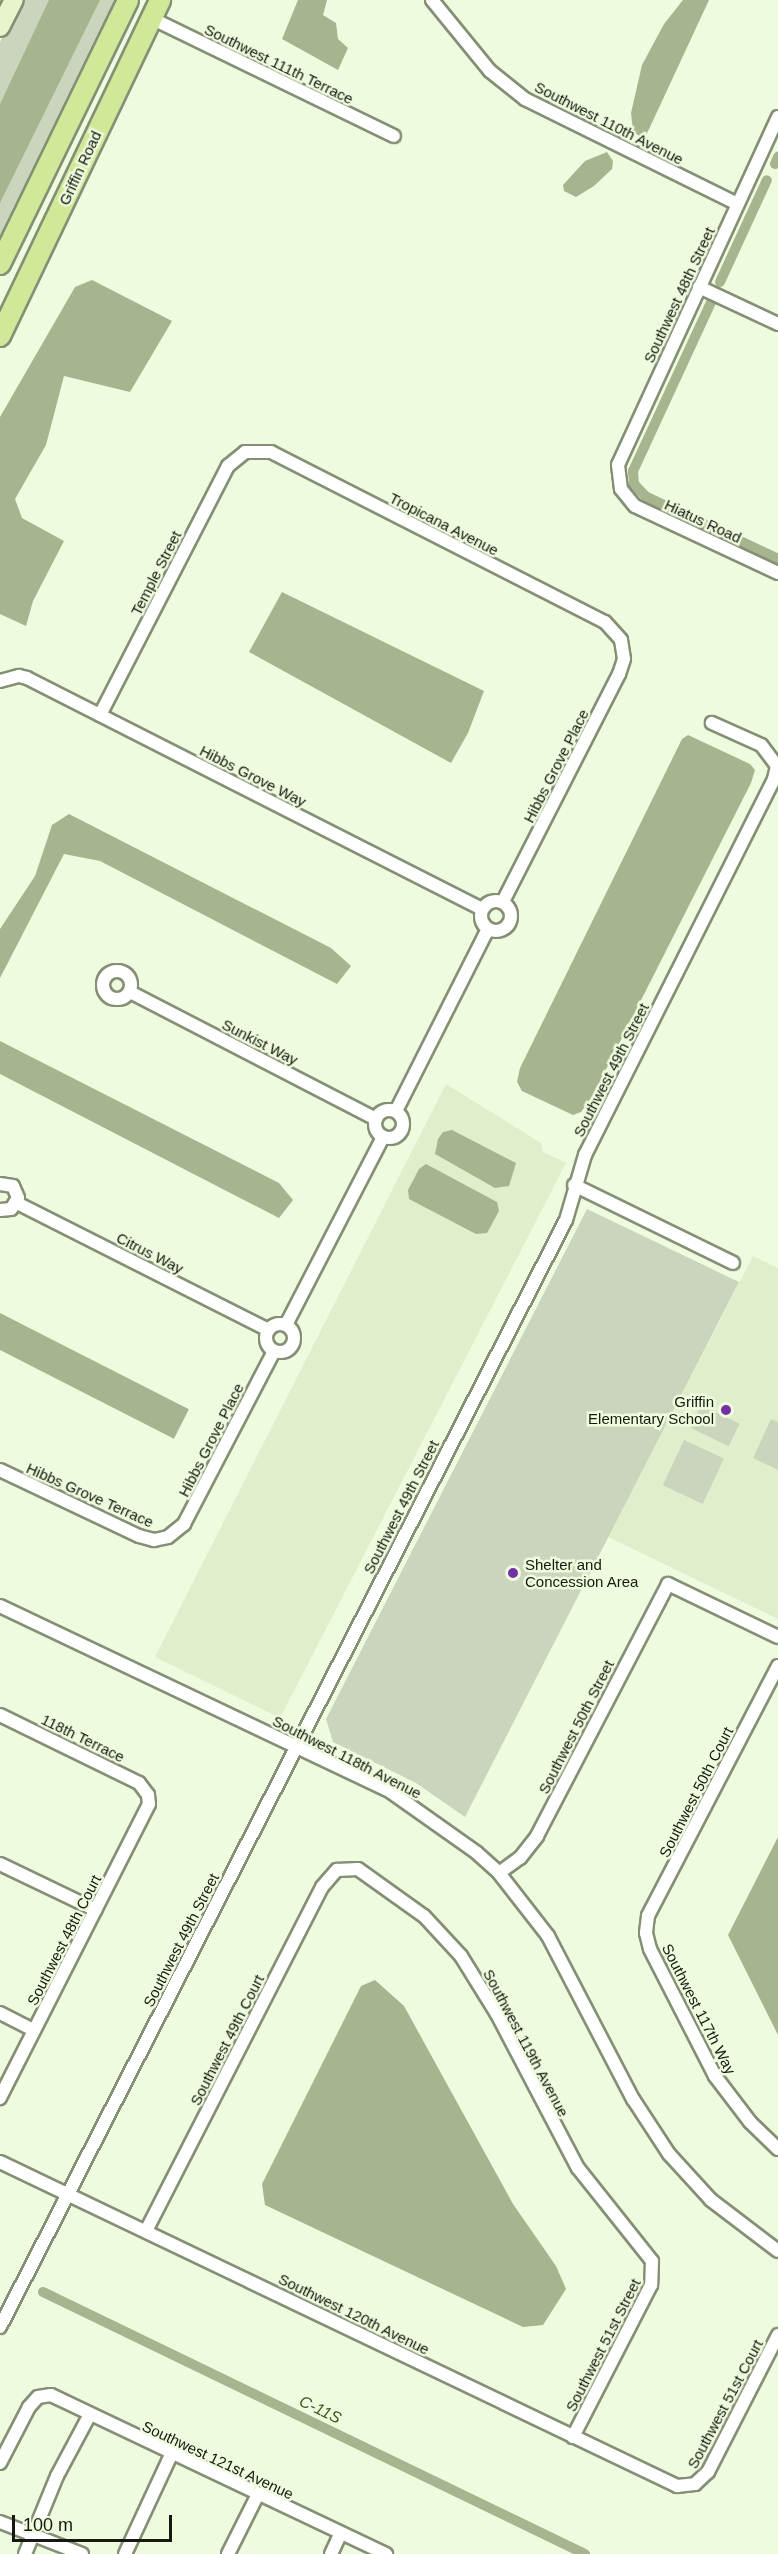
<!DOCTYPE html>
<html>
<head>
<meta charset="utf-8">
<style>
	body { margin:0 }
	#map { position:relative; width:778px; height:2554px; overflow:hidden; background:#effbde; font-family:Helvetica,sans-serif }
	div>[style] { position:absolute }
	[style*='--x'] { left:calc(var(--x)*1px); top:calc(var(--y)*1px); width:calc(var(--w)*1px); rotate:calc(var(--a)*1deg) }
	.built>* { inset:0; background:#e0eecb }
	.green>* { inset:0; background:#cbd5bd; transform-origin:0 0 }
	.water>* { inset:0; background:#a6b58e; transform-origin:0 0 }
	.canal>* { height:10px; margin:-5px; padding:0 5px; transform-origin:5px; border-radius:5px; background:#a6b58e }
	.roads { filter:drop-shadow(2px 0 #858f75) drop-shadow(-2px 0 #858f75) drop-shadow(0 2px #858f75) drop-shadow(0 -2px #858f75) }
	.street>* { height:12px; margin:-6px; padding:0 6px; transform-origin:6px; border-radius:6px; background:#fff }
	.street>.ring { margin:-6px; padding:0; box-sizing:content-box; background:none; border:12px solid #fff; border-radius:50% }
	.secondary>* { height:18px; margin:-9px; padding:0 9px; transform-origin:9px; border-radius:9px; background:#e7f4cc }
	.primary>* { height:20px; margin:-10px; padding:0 10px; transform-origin:10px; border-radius:10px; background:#cfe998 }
	.dots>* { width:16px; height:16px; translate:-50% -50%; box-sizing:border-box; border:3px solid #effbde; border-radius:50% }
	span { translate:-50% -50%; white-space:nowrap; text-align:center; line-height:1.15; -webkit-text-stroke:5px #effbde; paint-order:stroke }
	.street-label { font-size:15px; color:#15190f }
	.poi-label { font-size:15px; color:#15190f }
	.right { translate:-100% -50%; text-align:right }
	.left { translate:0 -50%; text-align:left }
	.water-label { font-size:16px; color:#415419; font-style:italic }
	.scale { position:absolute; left:12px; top:2515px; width:160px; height:27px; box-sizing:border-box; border:3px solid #15190f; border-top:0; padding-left:8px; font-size:18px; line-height:21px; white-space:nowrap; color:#15190f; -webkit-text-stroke:4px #effbde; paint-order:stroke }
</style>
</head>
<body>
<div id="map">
	<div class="built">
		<div style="clip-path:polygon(446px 1084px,541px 1143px,543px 1152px,566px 1163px,280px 1718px,155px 1657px)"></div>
		<div style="clip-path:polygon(753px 1256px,778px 1268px,778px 1619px,608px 1537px)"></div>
	</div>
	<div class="green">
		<div style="clip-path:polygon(20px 0,114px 0,0 235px,0 42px)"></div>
		<div style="clip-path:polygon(587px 1209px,739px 1282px,465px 1817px,416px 1783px,333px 1742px,326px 1719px)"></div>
		<div style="left:701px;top:1405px;width:43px;height:25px;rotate:26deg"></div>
		<div style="clip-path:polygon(771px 1419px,778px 1422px,778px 1470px,753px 1458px)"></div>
		<div style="left:684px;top:1440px;width:44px;height:50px;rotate:25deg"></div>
	</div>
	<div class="water">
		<div style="clip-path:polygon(49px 0,100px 0,0 203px,0 104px)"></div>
		<div style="clip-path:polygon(298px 0,327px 0,323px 15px,336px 23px,338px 39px,348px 48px,338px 70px,282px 39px)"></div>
		<div style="clip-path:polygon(683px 0,709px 0,650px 127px,646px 135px,639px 136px,633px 131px,631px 113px,642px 65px,664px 24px)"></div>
		<div style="clip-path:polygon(607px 152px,613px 161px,612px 169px,594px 186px,576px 197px,564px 191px,563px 185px,585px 161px)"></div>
		<div style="clip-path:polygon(92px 280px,172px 321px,130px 392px,64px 376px,46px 445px,15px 499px,22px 518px,64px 541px,33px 601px,26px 626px,0 614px,0 417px,75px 287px)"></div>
		<div style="clip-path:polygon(282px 592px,484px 691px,468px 733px,451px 763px,249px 652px)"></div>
		<div style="clip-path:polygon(688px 735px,750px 764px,755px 770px,751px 783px,592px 1097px,581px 1112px,573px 1115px,522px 1091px,517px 1082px,520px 1068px,682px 739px)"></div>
		<div style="clip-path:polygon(69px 814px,331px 948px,351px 966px,337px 984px,100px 861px,64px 854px,0 978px,0 929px,35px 876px,52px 825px)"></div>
		<div style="clip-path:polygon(0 1041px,279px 1183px,293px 1200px,279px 1218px,0 1074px)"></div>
		<div style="clip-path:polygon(452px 1130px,516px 1163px,509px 1186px,495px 1188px,435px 1154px,438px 1139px,443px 1132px)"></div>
		<div style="clip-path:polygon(426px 1164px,497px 1202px,499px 1211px,487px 1233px,476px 1234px,409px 1199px,408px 1190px,419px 1169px)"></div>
		<div style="left:0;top:1313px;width:212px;height:33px;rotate:27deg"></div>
		<div style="clip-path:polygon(778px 1837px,778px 2035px,728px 1935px)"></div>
		<div style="clip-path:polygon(375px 1980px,404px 2006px,513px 2204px,556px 2266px,566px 2289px,543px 2325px,523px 2327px,265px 2205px,262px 2184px,361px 1986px)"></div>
	</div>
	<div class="canal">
		<div style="--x:775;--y:164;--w:8;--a:-67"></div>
		<div style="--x:720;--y:282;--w:112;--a:-65.3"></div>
		<div style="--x:713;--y:298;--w:191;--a:114.8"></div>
		<div style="--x:633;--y:471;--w:13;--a:86"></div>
		<div style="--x:634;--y:484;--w:16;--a:47"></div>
		<div style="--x:645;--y:496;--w:147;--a:25.3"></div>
		<div style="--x:43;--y:2292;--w:602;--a:25.8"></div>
	</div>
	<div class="roads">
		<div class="street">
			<div style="--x:432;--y:0;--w:92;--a:50.8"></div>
			<div style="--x:490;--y:71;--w:45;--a:38.7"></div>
			<div style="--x:525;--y:99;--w:237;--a:26.3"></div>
			<div style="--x:151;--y:18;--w:270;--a:25.9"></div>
			<div style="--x:778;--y:117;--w:383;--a:114.7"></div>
			<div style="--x:618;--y:465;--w:24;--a:83"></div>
			<div style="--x:621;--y:489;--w:22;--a:51"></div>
			<div style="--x:635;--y:506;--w:158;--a:25.1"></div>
			<div style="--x:699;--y:287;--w:87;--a:25.1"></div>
			<div style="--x:0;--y:681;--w:20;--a:-15"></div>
			<div style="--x:19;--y:676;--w:8;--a:14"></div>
			<div style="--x:27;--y:678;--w:510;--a:26.92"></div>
			<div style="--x:100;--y:715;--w:280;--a:-62.8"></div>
			<div style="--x:228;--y:466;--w:22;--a:-39"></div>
			<div style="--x:245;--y:452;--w:26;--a:0"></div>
			<div style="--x:271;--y:452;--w:375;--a:27"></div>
			<div style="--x:605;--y:622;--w:24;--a:48"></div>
			<div style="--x:621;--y:640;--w:19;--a:81"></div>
			<div style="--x:624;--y:659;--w:16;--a:108"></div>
			<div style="--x:619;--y:674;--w:256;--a:117"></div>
			<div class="ring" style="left:481px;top:901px;width:18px;height:18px"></div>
			<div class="ring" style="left:103px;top:971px;width:16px;height:16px"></div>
			<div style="--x:130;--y:992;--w:277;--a:27.3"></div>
			<div class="ring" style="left:375px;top:1110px;width:16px;height:16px"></div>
			<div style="--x:396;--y:1111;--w:204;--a:-63.2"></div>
			<div style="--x:0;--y:1184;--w:13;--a:9"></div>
			<div style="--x:13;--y:1186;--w:13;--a:67"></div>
			<div style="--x:18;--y:1198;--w:13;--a:122"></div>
			<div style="--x:11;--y:1209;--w:11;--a:175"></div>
			<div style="--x:574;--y:1185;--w:177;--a:26.1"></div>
			<div style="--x:17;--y:1203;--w:281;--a:26.8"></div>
			<div class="ring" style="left:266px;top:1324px;width:16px;height:16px"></div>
			<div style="--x:286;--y:1325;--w:212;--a:-62.7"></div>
			<div style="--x:0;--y:1470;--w:154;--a:25.4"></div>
			<div style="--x:139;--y:1536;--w:16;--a:15"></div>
			<div style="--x:154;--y:1540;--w:14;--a:-12"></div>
			<div style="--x:168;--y:1537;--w:21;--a:-39"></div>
			<div style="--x:184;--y:1524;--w:195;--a:-62.5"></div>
			<div style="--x:0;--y:1606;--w:433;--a:25.4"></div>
			<div style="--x:391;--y:1792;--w:105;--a:35.3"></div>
			<div style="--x:477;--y:1853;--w:30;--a:42"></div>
			<div style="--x:499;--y:1873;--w:80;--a:52.1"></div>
			<div style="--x:548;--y:1936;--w:184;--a:62.5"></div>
			<div style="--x:633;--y:2099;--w:66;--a:56.8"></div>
			<div style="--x:669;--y:2154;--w:62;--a:47.6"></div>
			<div style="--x:711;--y:2200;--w:84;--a:37.3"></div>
			<div style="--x:778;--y:1666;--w:282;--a:117.5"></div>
			<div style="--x:648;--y:1916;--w:17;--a:97"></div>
			<div style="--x:646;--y:1933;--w:16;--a:76"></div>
			<div style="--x:650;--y:1949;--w:143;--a:62.9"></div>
			<div style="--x:715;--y:2076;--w:58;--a:52.7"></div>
			<div style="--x:750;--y:2122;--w:39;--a:44"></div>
			<div style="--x:0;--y:1715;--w:155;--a:26.1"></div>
			<div style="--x:139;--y:1783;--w:15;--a:53"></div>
			<div style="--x:148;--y:1795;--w:9;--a:84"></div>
			<div style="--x:149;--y:1804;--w:330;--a:116.9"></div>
			<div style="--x:0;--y:1864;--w:106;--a:25.6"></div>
			<div style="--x:499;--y:1873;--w:26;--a:-36"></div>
			<div style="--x:520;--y:1858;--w:28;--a:-52"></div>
			<div style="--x:537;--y:1836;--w:284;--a:-62.5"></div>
			<div style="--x:668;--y:1584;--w:122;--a:25.7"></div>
			<div style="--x:0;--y:2013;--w:38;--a:27"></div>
			<div style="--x:0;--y:2162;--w:751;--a:25.57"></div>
			<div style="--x:677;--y:2486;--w:18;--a:-6"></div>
			<div style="--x:695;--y:2484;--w:18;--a:-43"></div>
			<div style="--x:708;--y:2472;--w:154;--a:-62.9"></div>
			<div style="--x:146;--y:2231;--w:386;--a:-62.9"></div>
			<div style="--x:322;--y:1887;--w:23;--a:-49"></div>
			<div style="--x:337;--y:1870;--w:21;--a:-3"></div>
			<div style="--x:358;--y:1869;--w:81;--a:35.5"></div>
			<div style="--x:424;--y:1916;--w:54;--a:47.2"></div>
			<div style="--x:461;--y:1956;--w:68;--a:58.2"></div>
			<div style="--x:497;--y:2014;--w:174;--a:62.3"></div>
			<div style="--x:578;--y:2168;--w:119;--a:51.5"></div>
			<div style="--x:652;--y:2261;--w:24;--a:92"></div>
			<div style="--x:651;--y:2285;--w:171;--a:117.2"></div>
			<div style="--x:0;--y:2327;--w:1243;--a:-62.92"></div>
			<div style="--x:566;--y:1220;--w:68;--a:-73.7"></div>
			<div style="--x:585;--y:1155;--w:421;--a:-63.3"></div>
			<div style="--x:774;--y:779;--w:13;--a:-77"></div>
			<div style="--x:777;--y:766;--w:26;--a:-127"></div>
			<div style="--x:761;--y:745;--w:54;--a:-155.8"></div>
			<div style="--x:0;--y:2463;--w:63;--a:-62.6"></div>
			<div style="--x:29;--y:2407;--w:13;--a:-48"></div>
			<div style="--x:38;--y:2397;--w:13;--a:-9"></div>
			<div style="--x:51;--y:2395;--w:371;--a:25.4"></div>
			<div style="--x:0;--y:2522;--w:88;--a:21.3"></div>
			<div style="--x:25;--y:2554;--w:84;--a:-67.7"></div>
			<div style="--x:57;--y:2476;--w:68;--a:-61.9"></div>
			<div style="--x:125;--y:2554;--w:109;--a:-65.1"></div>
			<div style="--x:228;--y:2554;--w:67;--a:-63.4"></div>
			<div style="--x:331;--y:2554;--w:23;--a:-65"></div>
		</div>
		<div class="secondary">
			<div style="--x:0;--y:27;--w:30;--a:-63"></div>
		</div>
		<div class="primary">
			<div style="--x:0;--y:264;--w:293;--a:-64.1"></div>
			<div style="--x:0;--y:336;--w:372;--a:-64.5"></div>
		</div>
	</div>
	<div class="dots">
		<div style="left:726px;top:1410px;background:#732fa4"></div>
		<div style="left:513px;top:1573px;background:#732fa4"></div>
	</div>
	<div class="street-label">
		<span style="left:279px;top:64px;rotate:26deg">Southwest 111th Terrace</span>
		<span style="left:609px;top:123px;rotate:27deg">Southwest 110th Avenue</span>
		<span style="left:80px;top:168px;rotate:-65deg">Griffin Road</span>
		<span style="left:679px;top:295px;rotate:-65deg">Southwest 48th Street</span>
		<span style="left:703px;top:521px;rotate:25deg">Hiatus Road</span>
		<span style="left:444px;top:524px;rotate:27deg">Tropicana Avenue</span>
		<span style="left:156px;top:573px;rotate:-63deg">Temple Street</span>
		<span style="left:556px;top:766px;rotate:-63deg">Hibbs Grove Place</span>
		<span style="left:253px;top:776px;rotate:27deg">Hibbs Grove Way</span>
		<span style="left:260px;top:1042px;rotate:27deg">Sunkist Way</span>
		<span style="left:611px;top:1070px;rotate:-63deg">Southwest 49th Street</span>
		<span style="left:150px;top:1253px;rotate:27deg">Citrus Way</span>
		<span style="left:211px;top:1440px;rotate:-63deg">Hibbs Grove Place</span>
		<span style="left:90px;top:1495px;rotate:24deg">Hibbs Grove Terrace</span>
		<span style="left:401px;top:1507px;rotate:-63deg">Southwest 49th Street</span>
		<span style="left:576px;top:1727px;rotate:-63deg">Southwest 50th Street</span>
		<span style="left:83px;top:1738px;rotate:26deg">118th Terrace</span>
		<span style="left:347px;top:1757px;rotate:27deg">Southwest 118th Avenue</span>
		<span style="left:696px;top:1792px;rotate:-63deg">Southwest 50th Court</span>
		<span style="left:64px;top:1940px;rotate:-63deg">Southwest 48th Court</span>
		<span style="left:181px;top:1940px;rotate:-63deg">Southwest 49th Street</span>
		<span style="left:699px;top:2009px;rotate:63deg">Southwest 117th Way</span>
		<span style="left:227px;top:2040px;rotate:-63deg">Southwest 49th Court</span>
		<span style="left:526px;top:2043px;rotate:62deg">Southwest 119th Avenue</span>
		<span style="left:354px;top:2314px;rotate:26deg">Southwest 120th Avenue</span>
		<span style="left:603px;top:2345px;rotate:-63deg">Southwest 51st Street</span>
		<span style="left:725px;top:2404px;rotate:-62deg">Southwest 51st Court</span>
		<span style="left:218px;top:2460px;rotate:25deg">Southwest 121st Avenue</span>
	</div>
	<div class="poi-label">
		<span class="right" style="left:714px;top:1410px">Griffin<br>Elementary School</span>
		<span class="left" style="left:525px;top:1573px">Shelter and<br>Concession Area</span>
	</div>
	<div class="water-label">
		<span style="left:320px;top:2410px;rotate:26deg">C-11S</span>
	</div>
	<div class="scale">100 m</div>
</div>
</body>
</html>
